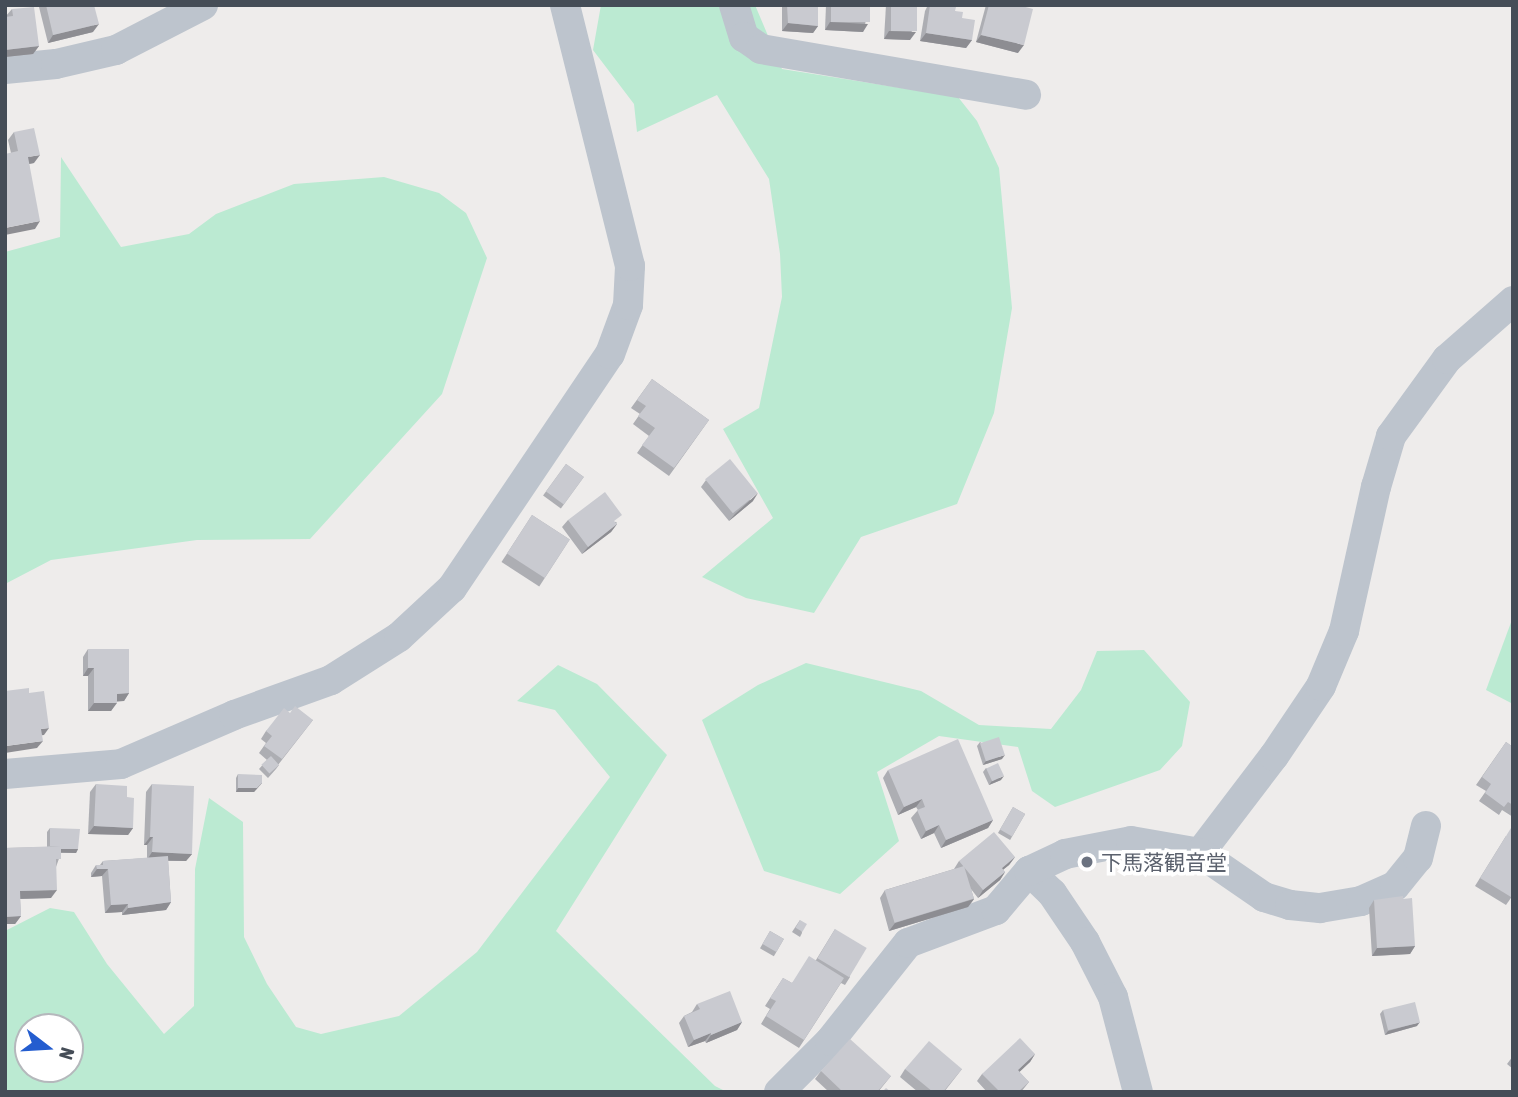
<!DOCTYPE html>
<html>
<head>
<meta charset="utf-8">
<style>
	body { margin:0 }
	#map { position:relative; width:1518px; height:1097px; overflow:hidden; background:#eeeceb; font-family:"Asap Condensed","Noto Sans JP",sans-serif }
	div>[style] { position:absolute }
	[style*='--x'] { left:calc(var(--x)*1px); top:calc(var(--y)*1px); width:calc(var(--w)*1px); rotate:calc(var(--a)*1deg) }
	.green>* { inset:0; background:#bbead2 }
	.street>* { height:30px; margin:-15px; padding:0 15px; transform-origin:15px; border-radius:15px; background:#bdc4cd }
	.wall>* { inset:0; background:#adaeb3; transform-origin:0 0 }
	.shaded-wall>* { inset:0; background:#8d8d92 }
	.building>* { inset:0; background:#c9cad0; transform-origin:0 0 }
	.dots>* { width:19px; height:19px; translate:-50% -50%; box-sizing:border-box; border:4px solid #fff; border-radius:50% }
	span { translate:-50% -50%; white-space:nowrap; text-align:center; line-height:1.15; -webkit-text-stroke:7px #fff; paint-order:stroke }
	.worship-label { font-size:21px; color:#5b616d }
	.left { translate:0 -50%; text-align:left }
	.frame { position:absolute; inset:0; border:7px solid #454d57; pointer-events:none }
	.north { position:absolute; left:14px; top:1013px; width:70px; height:70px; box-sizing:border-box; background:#fff; border:2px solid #b5b8bc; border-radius:50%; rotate:107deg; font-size:19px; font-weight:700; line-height:28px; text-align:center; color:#454d57 }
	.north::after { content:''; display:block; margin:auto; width:24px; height:32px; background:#245dcf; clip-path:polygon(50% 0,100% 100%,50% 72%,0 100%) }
</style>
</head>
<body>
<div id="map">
	<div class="green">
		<div style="clip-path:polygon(601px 5px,755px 5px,782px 69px,958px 97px,977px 121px,999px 168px,1012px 308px,994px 413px,957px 504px,861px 537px,814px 613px,746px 598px,702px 577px,773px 518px,723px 429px,759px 408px,782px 297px,780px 254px,769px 179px,717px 95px,637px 132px,634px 104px,593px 50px)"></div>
		<div style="clip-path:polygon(61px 157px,121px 247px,189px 234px,216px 214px,294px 184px,384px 177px,439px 193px,466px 213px,487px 258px,442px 394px,310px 539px,197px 540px,51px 560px,5px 584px,5px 252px,60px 237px)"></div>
		<div style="clip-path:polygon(1513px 617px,1513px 704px,1486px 690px)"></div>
		<div style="clip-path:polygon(1144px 650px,1190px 702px,1182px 746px,1160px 770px,1055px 807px,1032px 791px,1018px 747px,939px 736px,877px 772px,899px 841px,840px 894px,764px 871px,702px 720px,758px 685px,806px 663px,921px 691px,979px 725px,1051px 729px,1081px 690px,1097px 651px)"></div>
		<div style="clip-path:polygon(evenodd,558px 665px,597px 684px,667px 755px,556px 931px,715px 1086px,727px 1092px,5px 1092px,5px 931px,50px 908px,74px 912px,107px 964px,164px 1034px,194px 1006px,195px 869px,209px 798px,243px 822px,244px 937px,267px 984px,296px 1027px,321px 1034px,399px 1016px,477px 952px,610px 777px,555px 710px,517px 701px,558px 665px,70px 1027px,70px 1069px,28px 1069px,28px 1027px,70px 1027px)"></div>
	</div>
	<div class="street">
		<div style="--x:734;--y:5;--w:34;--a:73"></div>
		<div style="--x:744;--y:37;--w:21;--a:35"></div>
		<div style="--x:761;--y:49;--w:269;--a:9.8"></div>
		<div style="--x:5;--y:69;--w:51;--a:-5.6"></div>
		<div style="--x:56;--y:64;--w:62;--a:-13.1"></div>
		<div style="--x:116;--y:50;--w:98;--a:-27.3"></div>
		<div style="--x:5;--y:774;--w:116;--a:-4.9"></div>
		<div style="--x:121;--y:764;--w:123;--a:-23.4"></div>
		<div style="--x:234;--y:715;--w:103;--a:-19.8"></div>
		<div style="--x:331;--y:680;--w:80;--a:-32.3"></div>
		<div style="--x:399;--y:637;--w:72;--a:-42.8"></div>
		<div style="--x:452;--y:588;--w:282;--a:-56"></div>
		<div style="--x:610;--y:354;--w:52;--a:-69.8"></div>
		<div style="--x:628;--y:305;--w:39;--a:-87"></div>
		<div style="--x:630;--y:266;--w:269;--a:-104"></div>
		<div style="--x:1200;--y:853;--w:122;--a:-52.7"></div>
		<div style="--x:1274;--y:756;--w:84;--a:-56.1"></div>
		<div style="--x:1321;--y:686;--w:60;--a:-67.3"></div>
		<div style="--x:1344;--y:631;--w:148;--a:-77.5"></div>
		<div style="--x:1376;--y:487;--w:53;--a:-73.6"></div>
		<div style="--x:1391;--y:436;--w:95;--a:-54"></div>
		<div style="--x:1447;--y:359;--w:88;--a:-41.3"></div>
		<div style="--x:1029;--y:871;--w:32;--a:44"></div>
		<div style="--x:1052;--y:893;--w:59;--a:56"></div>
		<div style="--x:1085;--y:942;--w:62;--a:63"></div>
		<div style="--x:1113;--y:997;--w:98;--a:75.3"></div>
		<div style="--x:779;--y:1092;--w:72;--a:-45"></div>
		<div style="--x:830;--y:1041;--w:125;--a:-51.5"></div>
		<div style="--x:908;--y:943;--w:94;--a:-20.6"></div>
		<div style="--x:996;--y:910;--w:51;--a:-49.8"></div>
		<div style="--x:1029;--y:871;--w:40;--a:-25"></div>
		<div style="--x:1065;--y:854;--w:67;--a:-11.1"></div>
		<div style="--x:1131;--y:841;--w:70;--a:9.9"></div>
		<div style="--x:1200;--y:853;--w:78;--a:34.5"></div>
		<div style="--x:1264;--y:897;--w:27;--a:17"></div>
		<div style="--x:1290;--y:905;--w:30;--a:6"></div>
		<div style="--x:1320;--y:908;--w:42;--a:-9.7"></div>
		<div style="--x:1361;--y:901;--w:37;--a:-24"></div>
		<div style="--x:1395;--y:886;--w:36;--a:-51"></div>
		<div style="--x:1418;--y:858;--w:33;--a:-76"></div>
	</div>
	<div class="wall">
		<div style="clip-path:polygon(40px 5px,94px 5px,93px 32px,48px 43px,39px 7px)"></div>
		<div style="clip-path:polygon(782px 5px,818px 5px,818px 26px,813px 33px,782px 31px)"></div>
		<div style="clip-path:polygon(826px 5px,870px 5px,863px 32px,825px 30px)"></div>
		<div style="clip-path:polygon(886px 5px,917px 5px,910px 40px,884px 39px)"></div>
		<div style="clip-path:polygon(928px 5px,955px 11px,962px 18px,972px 40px,966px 48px,920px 41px,925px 11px)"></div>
		<div style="clip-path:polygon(986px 5px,1018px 5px,1018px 53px,976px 42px)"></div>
		<div style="clip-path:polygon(12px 9px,39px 46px,33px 54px,5px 57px,5px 17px)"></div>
		<div style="clip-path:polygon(14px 132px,34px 163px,29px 164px,35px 229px,11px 153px,8px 140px)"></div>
		<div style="clip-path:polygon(652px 379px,709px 420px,669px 476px,637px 453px,649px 436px,633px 424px,640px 414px,631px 408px)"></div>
		<div style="left:566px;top:464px;width:22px;height:39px;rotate:36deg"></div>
		<div style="clip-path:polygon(706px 480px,753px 501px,729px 521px,701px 487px)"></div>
		<div style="left:532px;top:515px;width:45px;height:56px;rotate:33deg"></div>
		<div style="clip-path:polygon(568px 520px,617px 522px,616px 523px,617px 524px,611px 532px,582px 554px,562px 527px)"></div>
		<div style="clip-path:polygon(88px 649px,129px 693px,124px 701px,117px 701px,111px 711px,88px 711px,88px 676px,83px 676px,83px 657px)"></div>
		<div style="clip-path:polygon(290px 713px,313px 720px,278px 765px,279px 765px,276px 769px,268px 778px,259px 769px,267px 760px,259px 753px,266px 743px,261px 739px,266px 731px)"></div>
		<div style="clip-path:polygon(980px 742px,1002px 759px,983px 765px,977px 746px)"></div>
		<div style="clip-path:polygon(1506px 742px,1513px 747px,1513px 817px,1502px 810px,1499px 815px,1479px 801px,1486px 791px,1476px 785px)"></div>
		<div style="clip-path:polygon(986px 768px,1001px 780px,989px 785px,983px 772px)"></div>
		<div style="clip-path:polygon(888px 770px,993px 820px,988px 828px,941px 848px,934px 833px,921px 839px,911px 818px,918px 810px,916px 807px,898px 815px,883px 778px)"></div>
		<div style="clip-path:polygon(238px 774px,262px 783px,254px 792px,236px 792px,236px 778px)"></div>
		<div style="clip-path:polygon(96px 784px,127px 797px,133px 828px,128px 835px,88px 834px,90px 792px)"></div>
		<div style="clip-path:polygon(152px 784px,192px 854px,186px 861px,168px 861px,171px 902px,166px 910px,122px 915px,122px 912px,105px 913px,102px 876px,91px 877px,91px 873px,96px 865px,100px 865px,103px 861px,147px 858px,147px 845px,144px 845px,146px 792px)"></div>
		<div style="left:1013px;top:807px;width:14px;height:30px;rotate:30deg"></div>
		<div style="clip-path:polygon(50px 828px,78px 849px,76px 853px,61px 853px,56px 867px,51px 898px,20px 899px,21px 916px,15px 924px,5px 924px,5px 848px,47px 847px,47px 832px)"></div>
		<div style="clip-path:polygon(1506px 836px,1513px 895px,1506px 905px,1475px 886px)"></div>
		<div style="clip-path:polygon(1015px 857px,1009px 865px,1003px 870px,1005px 872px,1000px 880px,978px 898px,971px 889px,974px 899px,968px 907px,889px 931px,880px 898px,885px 890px,954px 869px,959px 861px)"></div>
		<div style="clip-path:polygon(1374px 900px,1415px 946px,1410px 954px,1372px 956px,1369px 908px)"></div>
		<div style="clip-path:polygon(800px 920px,802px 933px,800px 937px,792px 932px)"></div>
		<div style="clip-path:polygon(835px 929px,850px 977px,845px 985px,841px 983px,799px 1048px,761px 1024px,770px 1009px,765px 1006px,783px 978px,792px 983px,816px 960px)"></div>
		<div style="left:770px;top:931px;width:16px;height:20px;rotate:30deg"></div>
		<div style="clip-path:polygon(697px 1004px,742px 1022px,737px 1030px,706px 1043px,705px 1041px,688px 1047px,679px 1023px,684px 1016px,692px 1012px)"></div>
		<div style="clip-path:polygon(1383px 1010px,1417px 1026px,1385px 1035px,1380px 1014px)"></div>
		<div style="clip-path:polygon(1035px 1054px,1030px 1062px,1019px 1072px,1029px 1082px,1021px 1092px,987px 1092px,977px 1081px,982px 1074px)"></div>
		<div style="clip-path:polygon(1513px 1056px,1513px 1069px,1507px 1064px)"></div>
		<div style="clip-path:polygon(905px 1069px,962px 1069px,944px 1092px,918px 1092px,900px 1077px)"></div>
		<div style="clip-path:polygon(821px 1071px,891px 1076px,878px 1092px,829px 1092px,815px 1079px)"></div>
	</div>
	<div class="shaded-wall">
		<div style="clip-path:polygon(830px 22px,868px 24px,863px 32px,825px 30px)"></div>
		<div style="clip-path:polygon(788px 23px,818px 26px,813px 33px,782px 31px)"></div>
		<div style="clip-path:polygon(99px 24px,93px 32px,48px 43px,53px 35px)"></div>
		<div style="clip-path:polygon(889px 31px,916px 32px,910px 40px,884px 39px)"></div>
		<div style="clip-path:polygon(926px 33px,972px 40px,966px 48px,920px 41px)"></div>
		<div style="clip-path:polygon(981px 35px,1024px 45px,1018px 53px,976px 42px)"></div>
		<div style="clip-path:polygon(39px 46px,33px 54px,5px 57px,5px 50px)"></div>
		<div style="clip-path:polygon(40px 155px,34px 163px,23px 165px,28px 157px)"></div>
		<div style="clip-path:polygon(40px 221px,35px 229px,5px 235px,5px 228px)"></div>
		<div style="clip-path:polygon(758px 493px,753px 501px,729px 521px,735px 514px)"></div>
		<div style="clip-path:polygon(617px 524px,611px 532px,582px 554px,588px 547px)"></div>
		<div style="clip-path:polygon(88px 668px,94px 668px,88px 676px,83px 676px)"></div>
		<div style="clip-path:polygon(129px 693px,124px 701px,112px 702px,117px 694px)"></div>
		<div style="clip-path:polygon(94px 703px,117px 703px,111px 711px,88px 711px)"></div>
		<div style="clip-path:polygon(49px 728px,44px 735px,36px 736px,41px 729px)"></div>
		<div style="clip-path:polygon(43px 741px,37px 748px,5px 753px,6px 746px)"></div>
		<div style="clip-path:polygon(1005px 755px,1002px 759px,983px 765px,986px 761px)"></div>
		<div style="clip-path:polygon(1004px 776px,1001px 780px,989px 785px,992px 781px)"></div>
		<div style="clip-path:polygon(262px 783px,254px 792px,236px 792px,238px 788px)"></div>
		<div style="clip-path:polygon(922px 799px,916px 807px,898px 815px,904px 807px)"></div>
		<div style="clip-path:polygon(993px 820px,988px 828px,941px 848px,946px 840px)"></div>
		<div style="clip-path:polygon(939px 825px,934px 833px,921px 839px,926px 831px)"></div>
		<div style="clip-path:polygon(94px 826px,133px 828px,128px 835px,88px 834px)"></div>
		<div style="clip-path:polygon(150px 837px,153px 837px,147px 845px,144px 845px)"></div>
		<div style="clip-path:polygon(49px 849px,78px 849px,76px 853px,47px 852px)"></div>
		<div style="clip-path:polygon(152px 852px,192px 854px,186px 861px,147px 860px)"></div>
		<div style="clip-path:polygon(1015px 857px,1009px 865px,996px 875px,1002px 868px)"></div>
		<div style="clip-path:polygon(97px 869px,108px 869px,102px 876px,91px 877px)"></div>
		<div style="clip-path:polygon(1005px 872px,1000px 880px,978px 898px,983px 890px)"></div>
		<div style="clip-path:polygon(57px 890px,51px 898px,15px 899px,20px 891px)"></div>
		<div style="clip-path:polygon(974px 899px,968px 907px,889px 931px,895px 923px)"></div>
		<div style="clip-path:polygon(171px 902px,166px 910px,122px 915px,128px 908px)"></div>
		<div style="clip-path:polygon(128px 904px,122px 912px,105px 913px,111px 905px)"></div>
		<div style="clip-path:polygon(21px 916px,15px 924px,5px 924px,5px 917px)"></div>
		<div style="clip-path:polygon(1415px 946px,1410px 954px,1372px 956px,1377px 948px)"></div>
		<div style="clip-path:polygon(742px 1022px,737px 1030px,706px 1043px,711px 1035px)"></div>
		<div style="clip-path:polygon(1420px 1022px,1417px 1026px,1385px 1035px,1388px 1031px)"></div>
		<div style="clip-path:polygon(711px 1033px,705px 1041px,688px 1047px,694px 1040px)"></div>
		<div style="clip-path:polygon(1035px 1054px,1030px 1062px,1013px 1078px,1018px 1070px)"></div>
	</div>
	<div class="building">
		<div style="clip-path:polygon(46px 5px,94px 5px,99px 24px,53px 35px)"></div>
		<div style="clip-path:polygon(787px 5px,818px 5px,818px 26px,788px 23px)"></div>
		<div style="left:831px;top:5px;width:39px;height:17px"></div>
		<div style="left:891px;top:5px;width:26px;height:26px"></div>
		<div style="clip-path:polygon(930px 5px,956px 7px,955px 11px,963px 12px,962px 18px,975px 20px,972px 40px,926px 33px)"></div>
		<div style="clip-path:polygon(989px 5px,1018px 5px,1033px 9px,1024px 45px,981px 35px)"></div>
		<div style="clip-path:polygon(34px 7px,39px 46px,5px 50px,5px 17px,13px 16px,12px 9px)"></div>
		<div style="clip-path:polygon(34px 128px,40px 155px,28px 157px,40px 221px,5px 228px,5px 154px,18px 151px,14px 132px)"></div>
		<div style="clip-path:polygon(652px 379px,709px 420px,674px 468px,642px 445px,655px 428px,638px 416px,646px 406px,637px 400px)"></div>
		<div style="left:730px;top:459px;width:44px;height:32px;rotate:51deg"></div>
		<div style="left:566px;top:464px;width:22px;height:34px;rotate:36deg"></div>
		<div style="clip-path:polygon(605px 492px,622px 515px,614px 521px,617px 524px,588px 547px,568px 520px)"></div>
		<div style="left:532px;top:515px;width:45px;height:46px;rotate:33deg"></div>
		<div style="clip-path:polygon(88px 649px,129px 649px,129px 693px,117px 694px,117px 703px,94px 703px,94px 668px,88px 668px)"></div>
		<div style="clip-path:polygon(29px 688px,29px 693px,44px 691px,49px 728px,41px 729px,43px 741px,6px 746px,5px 691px)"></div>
		<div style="clip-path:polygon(295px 706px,313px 720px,282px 759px,264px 746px,272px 736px,266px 731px,284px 708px,290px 713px)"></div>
		<div style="left:999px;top:737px;width:19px;height:20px;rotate:72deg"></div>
		<div style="clip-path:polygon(958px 739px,993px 820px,946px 840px,939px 825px,926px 831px,917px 810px,925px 807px,922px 799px,904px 807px,888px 770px)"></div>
		<div style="clip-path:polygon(1506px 742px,1513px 747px,1513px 805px,1508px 802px,1504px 807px,1485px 793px,1491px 784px,1482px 777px)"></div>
		<div style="left:271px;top:756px;width:12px;height:13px;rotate:48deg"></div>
		<div style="left:998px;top:763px;width:14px;height:13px;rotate:65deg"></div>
		<div style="clip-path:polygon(238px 774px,262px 775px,262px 783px,257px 788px,238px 788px)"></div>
		<div style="clip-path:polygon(96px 784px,127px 786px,127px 797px,134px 798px,133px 828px,94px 826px)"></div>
		<div style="clip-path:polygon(152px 784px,194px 786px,192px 854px,152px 852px,153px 837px,150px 837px)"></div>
		<div style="left:1013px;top:807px;width:14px;height:26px;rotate:30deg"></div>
		<div style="clip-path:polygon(50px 828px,80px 829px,78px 849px,61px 849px,61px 846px,50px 846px)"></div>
		<div style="clip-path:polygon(1511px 828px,1513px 829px,1513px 895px,1511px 897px,1480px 878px)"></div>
		<div style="clip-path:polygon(994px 832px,1015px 857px,1002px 868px,1005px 872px,983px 890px,959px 861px)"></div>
		<div style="clip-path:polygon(61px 846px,61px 859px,56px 859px,57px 890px,20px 891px,21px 916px,5px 917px,5px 848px)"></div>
		<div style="clip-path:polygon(168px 856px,171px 902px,128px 908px,128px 904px,111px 905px,108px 869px,97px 869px,96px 865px,103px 865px,103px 861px)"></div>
		<div style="left:964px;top:866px;width:34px;height:83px;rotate:73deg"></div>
		<div style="clip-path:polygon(1403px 896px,1403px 899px,1412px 898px,1415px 946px,1377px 948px,1374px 900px)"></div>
		<div style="left:800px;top:920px;width:8px;height:9px;rotate:30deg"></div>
		<div style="left:835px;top:929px;width:37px;height:34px;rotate:31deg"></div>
		<div style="left:770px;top:931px;width:16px;height:15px;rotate:30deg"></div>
		<div style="clip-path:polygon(809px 956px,844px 978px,804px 1040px,766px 1016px,776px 1001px,770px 998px,783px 978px,792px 983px)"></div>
		<div style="clip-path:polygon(730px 991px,742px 1022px,711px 1035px,711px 1033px,694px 1040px,684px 1016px,700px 1009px,697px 1004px)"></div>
		<div style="left:1415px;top:1002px;width:21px;height:33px;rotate:76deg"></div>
		<div style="clip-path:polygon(1020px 1038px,1035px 1054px,1018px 1070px,1029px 1082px,1018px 1092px,1000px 1092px,982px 1074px)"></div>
		<div style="clip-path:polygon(850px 1039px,891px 1076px,877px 1092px,843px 1092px,821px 1071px)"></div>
		<div style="clip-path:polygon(929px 1041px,962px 1069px,943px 1092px,933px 1092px,905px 1069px)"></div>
		<div style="clip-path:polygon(886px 1088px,891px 1092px,882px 1092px)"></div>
	</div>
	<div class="dots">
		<div style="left:1087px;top:862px;background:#6b7280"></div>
	</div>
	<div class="worship-label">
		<span class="left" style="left:1101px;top:862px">下馬落観音堂</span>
	</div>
	<div class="frame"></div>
	<div class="north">N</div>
</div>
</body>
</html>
